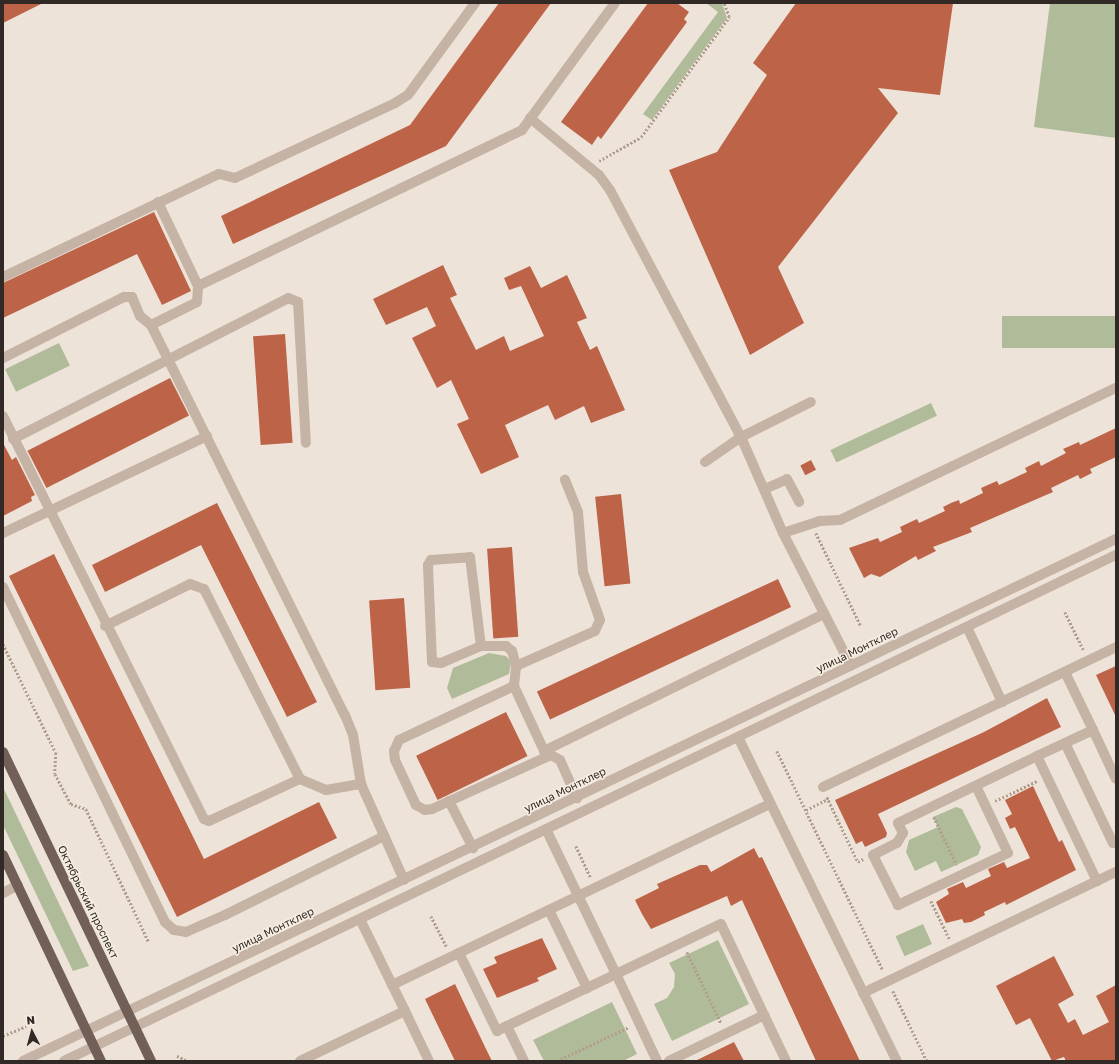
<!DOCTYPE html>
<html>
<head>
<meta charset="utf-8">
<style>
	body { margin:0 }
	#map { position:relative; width:1119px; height:1064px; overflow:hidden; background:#eee3d8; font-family:"Golos Text",sans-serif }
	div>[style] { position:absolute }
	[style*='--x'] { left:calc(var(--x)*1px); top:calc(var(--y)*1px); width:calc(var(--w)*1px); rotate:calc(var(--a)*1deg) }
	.green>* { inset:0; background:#b0bc99; transform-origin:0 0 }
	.building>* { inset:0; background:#bc6348; transform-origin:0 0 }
	.path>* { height:2.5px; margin-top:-1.25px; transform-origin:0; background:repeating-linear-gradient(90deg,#b19d8f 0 2px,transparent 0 4px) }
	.minor>* { height:10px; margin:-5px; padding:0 5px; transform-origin:5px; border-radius:5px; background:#c5b3a5 }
	.major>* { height:10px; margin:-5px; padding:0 5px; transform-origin:5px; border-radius:5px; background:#726058 }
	span { translate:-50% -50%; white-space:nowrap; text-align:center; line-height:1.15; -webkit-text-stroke:3px #f7eee3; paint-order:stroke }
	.street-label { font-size:11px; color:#312925 }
	.frame { position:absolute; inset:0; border:4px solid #312925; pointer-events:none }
	.north { position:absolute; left:12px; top:1012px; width:40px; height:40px; -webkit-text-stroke:3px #f7eee3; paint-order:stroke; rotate:354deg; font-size:11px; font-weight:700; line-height:16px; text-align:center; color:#312925 }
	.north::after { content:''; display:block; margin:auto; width:14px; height:18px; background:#312925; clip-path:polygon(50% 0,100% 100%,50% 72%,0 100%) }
</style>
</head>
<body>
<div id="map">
	<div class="green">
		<div style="clip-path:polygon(706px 3px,722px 3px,727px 18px,652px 120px,643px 114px,718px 12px)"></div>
		<div style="clip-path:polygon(1050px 3px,1116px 3px,1116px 138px,1034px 127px)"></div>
		<div style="left:1116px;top:316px;width:32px;height:114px;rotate:90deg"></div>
		<div style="left:59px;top:343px;width:25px;height:60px;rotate:64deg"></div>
		<div style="left:931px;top:403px;width:14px;height:111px;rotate:65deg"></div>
		<div style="clip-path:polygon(489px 653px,506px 656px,511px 662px,509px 674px,452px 699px,447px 688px,453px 668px)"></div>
		<div style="clip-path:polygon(3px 787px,89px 966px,73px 971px,3px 825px)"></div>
		<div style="clip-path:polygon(956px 807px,962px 809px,981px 847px,978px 855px,941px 872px,936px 861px,915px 871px,906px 852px,909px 840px,938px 827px,933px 817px)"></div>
		<div style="left:923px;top:924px;width:22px;height:30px;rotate:66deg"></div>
		<div style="clip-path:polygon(718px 940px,749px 1004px,672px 1041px,654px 1004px,667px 998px,674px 987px,675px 974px,669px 963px)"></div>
		<div style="clip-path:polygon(612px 1002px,637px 1054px,623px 1061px,544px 1061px,533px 1040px)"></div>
	</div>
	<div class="building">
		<div style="clip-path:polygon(3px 3px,43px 3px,3px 23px)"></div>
		<div style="clip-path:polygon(499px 3px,551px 3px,446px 146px,233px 244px,221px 216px,410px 125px)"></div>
		<div style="clip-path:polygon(648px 3px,677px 3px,689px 12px,684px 19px,687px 22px,601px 139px,598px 136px,592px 145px,561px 122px)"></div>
		<div style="clip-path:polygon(796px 3px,953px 3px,940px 95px,878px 88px,898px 113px,778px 267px,804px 323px,750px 355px,669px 170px,717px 152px,767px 75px,753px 63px)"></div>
		<div style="clip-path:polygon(154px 212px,191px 291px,162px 305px,137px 254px,3px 318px,3px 283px)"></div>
		<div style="clip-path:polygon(443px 265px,457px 295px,450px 298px,476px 350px,504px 336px,510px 351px,544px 336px,521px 286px,509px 290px,504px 278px,530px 266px,541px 288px,567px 275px,587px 318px,577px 322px,590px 350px,597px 346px,625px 410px,591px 423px,584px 406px,555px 420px,548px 405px,505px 425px,519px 457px,481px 474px,457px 424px,469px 419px,451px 380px,437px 388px,412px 338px,436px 326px,427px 307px,386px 325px,373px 299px)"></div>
		<div style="left:285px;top:334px;width:109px;height:32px;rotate:86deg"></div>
		<div style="left:170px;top:378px;width:42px;height:160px;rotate:63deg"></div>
		<div style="clip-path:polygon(1116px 428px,1116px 457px,1090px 469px,1092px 473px,1080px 479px,1078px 475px,1051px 488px,1053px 492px,970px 528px,972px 532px,933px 547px,936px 551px,918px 560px,916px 556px,880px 577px,871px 574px,864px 578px,849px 548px,878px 538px,880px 542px,902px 532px,900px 527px,917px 519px,919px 523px,945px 511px,943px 507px,951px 503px,959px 500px,960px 504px,983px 493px,981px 488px,997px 481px,999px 485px,1027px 472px,1025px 468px,1039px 461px,1041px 466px,1066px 453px,1063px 449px,1079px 442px,1080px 445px)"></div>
		<div style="clip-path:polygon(3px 443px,12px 460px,16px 457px,35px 495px,31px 497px,32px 501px,3px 516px)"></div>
		<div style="left:811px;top:460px;width:11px;height:12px;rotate:63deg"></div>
		<div style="left:621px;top:494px;width:90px;height:26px;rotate:84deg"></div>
		<div style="clip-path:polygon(217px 503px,317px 702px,287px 717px,201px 545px,105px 592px,92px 565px)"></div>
		<div style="left:512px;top:547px;width:90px;height:25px;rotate:86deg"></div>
		<div style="clip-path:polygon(54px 554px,204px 859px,319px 802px,337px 838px,177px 917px,9px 576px)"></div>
		<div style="left:778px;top:579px;width:31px;height:266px;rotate:65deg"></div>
		<div style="left:404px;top:598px;width:90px;height:35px;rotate:86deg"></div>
		<div style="clip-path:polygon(1116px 666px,1116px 717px,1096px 675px)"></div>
		<div style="clip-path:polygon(1047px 698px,1061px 727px,878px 814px,887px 833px,886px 837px,865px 847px,862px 841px,856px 844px,835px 800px,984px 732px)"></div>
		<div style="left:506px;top:712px;width:49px;height:100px;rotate:64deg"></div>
		<div style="clip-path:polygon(1033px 786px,1059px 842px,1062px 840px,1076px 870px,1006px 905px,1005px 902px,984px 912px,985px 915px,971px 922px,964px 923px,962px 919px,946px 923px,936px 902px,949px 894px,947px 889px,963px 882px,966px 888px,991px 876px,988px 869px,1004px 862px,1007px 868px,1030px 858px,1015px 827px,1010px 829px,1005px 818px,1012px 814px,1005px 800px)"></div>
		<div style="clip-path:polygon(754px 848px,759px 858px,762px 857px,860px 1061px,816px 1061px,742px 900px,731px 906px,727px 896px,651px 929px,642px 914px,635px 900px,659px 888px,657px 884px,700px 865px,707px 865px,711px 872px)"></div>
		<div style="clip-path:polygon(542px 938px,557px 969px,537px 978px,539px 981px,497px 998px,483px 969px,497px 963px,494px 957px)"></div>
		<div style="clip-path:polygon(1054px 956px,1074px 995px,1058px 1004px,1068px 1023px,1075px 1019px,1083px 1035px,1109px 1022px,1096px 996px,1116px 985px,1116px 1061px,1066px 1061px,1064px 1057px,1052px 1061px,1030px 1018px,1016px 1025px,996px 986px)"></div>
		<div style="clip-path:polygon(455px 984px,486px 1049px,492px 1061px,455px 1061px,425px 999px)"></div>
		<div style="clip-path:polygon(734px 1042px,744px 1061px,695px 1061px)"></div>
	</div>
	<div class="path">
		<div style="--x:599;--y:161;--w:48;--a:-29.7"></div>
		<div style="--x:641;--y:137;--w:149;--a:-53.7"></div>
		<div style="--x:729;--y:17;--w:15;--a:-110"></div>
		<div style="--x:816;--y:533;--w:103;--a:64.2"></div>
		<div style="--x:1065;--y:612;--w:43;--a:64"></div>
		<div style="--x:3;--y:644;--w:121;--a:64.1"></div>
		<div style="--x:56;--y:753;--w:21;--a:93"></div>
		<div style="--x:55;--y:774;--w:34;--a:62"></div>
		<div style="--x:71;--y:804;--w:16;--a:18"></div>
		<div style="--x:86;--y:809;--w:147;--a:64.7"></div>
		<div style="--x:777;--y:751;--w:243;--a:64.2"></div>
		<div style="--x:827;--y:797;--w:72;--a:64.5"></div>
		<div style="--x:858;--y:862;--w:6;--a:-31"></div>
		<div style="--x:995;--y:801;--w:47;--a:-25.5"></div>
		<div style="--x:806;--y:810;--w:25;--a:-27"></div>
		<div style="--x:934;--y:817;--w:53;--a:64.4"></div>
		<div style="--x:576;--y:846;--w:35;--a:65"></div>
		<div style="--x:931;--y:901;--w:43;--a:64"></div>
		<div style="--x:431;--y:916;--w:34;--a:63"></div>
		<div style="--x:687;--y:952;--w:79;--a:64.4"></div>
		<div style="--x:893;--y:991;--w:78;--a:64.1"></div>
		<div style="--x:3;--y:1036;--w:25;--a:-23"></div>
		<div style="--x:177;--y:1056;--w:12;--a:24"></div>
		<div style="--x:557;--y:1061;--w:80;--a:-25.3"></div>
	</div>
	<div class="minor">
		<div style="--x:530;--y:118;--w:89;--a:39.6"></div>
		<div style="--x:599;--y:175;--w:19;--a:54"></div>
		<div style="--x:610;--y:190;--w:280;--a:62.1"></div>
		<div style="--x:741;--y:437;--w:105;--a:66.4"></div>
		<div style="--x:783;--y:533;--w:149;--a:62.9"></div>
		<div style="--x:3;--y:277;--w:239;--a:-25.5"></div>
		<div style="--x:219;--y:174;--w:16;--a:14"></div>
		<div style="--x:235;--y:178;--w:177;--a:-25.1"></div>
		<div style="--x:395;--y:103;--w:15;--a:-32"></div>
		<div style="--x:408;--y:95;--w:114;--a:-53.9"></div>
		<div style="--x:198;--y:286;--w:360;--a:-25.7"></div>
		<div style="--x:522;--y:130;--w:157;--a:-53.8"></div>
		<div style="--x:151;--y:325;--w:436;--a:63.6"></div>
		<div style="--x:345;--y:715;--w:22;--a:68"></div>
		<div style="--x:353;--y:735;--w:50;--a:80.7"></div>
		<div style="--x:3;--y:358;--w:136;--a:-26.8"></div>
		<div style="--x:124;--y:297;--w:8;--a:0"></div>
		<div style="--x:132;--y:297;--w:21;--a:67"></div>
		<div style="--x:140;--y:316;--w:14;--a:39"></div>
		<div style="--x:151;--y:325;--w:51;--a:-26.6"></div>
		<div style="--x:197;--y:302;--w:16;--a:-86"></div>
		<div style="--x:198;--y:286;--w:93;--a:-115.5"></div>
		<div style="--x:3;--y:416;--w:450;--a:63.5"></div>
		<div style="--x:204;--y:819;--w:5;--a:22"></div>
		<div style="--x:209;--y:821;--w:100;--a:-24.8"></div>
		<div style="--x:300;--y:779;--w:28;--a:23"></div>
		<div style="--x:326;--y:790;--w:36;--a:-10"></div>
		<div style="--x:361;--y:784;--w:105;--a:65.9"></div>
		<div style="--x:13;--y:439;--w:309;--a:-27.1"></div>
		<div style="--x:288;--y:298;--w:11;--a:22"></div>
		<div style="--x:298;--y:302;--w:141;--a:86.8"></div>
		<div style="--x:705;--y:462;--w:44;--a:-34.8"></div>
		<div style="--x:741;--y:437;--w:78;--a:-26.6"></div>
		<div style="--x:765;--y:489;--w:24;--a:-24"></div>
		<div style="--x:787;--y:479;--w:26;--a:62"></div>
		<div style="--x:3;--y:533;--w:226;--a:-25.4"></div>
		<div style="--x:783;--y:533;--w:38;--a:-18"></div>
		<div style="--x:819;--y:521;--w:21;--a:-3"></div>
		<div style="--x:840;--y:520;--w:306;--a:-25.6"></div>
		<div style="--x:3;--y:587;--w:372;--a:64.2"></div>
		<div style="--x:165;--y:922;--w:12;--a:42"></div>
		<div style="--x:174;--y:930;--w:12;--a:9"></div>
		<div style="--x:186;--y:932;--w:43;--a:-23.6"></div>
		<div style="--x:225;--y:915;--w:178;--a:-26.4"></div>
		<div style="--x:105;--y:626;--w:95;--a:-26.3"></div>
		<div style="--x:190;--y:584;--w:15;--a:20"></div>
		<div style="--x:204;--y:589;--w:213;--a:63.2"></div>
		<div style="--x:967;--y:627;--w:83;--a:65"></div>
		<div style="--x:481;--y:646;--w:43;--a:157"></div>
		<div style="--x:441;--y:663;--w:9;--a:-174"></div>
		<div style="--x:432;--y:662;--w:97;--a:-92.4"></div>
		<div style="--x:428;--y:565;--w:6;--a:-59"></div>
		<div style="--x:431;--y:560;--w:39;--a:-4"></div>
		<div style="--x:470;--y:557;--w:90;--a:83"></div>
		<div style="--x:481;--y:646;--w:25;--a:0"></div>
		<div style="--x:506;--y:646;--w:8;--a:40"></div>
		<div style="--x:512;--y:651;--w:16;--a:75"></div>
		<div style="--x:514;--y:686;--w:127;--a:154.8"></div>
		<div style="--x:399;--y:740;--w:12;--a:114"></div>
		<div style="--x:394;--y:751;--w:9;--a:84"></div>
		<div style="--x:395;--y:760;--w:50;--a:65"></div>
		<div style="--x:416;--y:805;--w:10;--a:29"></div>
		<div style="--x:425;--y:810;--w:7;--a:-8"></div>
		<div style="--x:432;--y:809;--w:131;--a:-24.4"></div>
		<div style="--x:551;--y:755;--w:10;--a:29"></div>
		<div style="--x:560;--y:760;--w:42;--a:65.9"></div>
		<div style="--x:1093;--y:730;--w:54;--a:64.9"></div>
		<div style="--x:738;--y:737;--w:361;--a:63.9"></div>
		<div style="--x:1065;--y:743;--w:111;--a:64.4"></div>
		<div style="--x:1113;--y:843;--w:3;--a:-18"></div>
		<div style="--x:544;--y:751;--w:312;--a:-26.1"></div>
		<div style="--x:546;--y:755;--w:76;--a:-114.9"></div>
		<div style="--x:514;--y:686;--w:20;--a:-84"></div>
		<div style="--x:516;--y:666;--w:86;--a:-23.9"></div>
		<div style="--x:595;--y:631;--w:12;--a:-66"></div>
		<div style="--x:600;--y:620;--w:51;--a:-109.5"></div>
		<div style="--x:583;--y:572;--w:60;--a:-94.8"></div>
		<div style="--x:578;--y:512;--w:35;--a:-112"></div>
		<div style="--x:1037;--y:756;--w:62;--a:-24.9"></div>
		<div style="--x:1093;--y:730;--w:64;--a:-115.8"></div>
		<div style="--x:976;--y:786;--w:74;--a:64.5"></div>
		<div style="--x:1008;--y:853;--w:122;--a:154.7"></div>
		<div style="--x:898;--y:905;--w:56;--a:-116.6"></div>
		<div style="--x:873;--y:855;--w:27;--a:-27"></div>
		<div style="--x:897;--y:843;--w:12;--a:-59"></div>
		<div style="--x:903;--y:833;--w:11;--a:-117"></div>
		<div style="--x:898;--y:823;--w:154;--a:-25.7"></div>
		<div style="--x:1037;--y:756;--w:139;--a:64.4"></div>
		<div style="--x:823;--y:787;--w:325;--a:-25.5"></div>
		<div style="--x:449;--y:801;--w:53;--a:62.9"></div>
		<div style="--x:3;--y:893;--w:17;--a:-28"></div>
		<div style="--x:549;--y:910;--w:87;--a:64"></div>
		<div style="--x:459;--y:953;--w:87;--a:64"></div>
		<div style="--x:497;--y:1031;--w:11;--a:-27"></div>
		<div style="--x:392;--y:985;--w:419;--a:-25.6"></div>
		<div style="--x:863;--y:993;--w:280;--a:-25.6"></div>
		<div style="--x:405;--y:1011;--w:55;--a:64.4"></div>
		<div style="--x:23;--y:1061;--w:1211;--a:-25.53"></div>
		<div style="--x:64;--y:1061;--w:1167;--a:-25.69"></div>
		<div style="--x:300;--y:1061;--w:116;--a:-25.5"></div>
		<div style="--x:405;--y:1011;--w:102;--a:-116.1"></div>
		<div style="--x:524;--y:1061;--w:39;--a:-116"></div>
		<div style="--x:507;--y:1026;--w:121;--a:-25.5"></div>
		<div style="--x:616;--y:974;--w:161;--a:-115.8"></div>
		<div style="--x:657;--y:1061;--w:96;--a:-115.2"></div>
		<div style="--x:616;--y:974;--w:116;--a:-25.5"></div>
		<div style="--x:721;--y:924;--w:101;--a:64.7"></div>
		<div style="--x:669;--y:1061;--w:106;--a:-25.8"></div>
		<div style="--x:764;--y:1015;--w:51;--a:64.4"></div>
	</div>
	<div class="major">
		<div style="--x:3;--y:752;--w:343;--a:64.4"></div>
		<div style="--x:3;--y:855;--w:228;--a:64.6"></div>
	</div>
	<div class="street-label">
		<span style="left:857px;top:650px;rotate:-26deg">улица Монтклер</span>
		<span style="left:565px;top:790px;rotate:-26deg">улица Монтклер</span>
		<span style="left:88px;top:902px;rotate:64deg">Октябрьский проспект</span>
		<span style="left:273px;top:930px;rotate:-26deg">улица Монтклер</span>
	</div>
	<div class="frame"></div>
	<div class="north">N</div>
</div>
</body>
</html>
